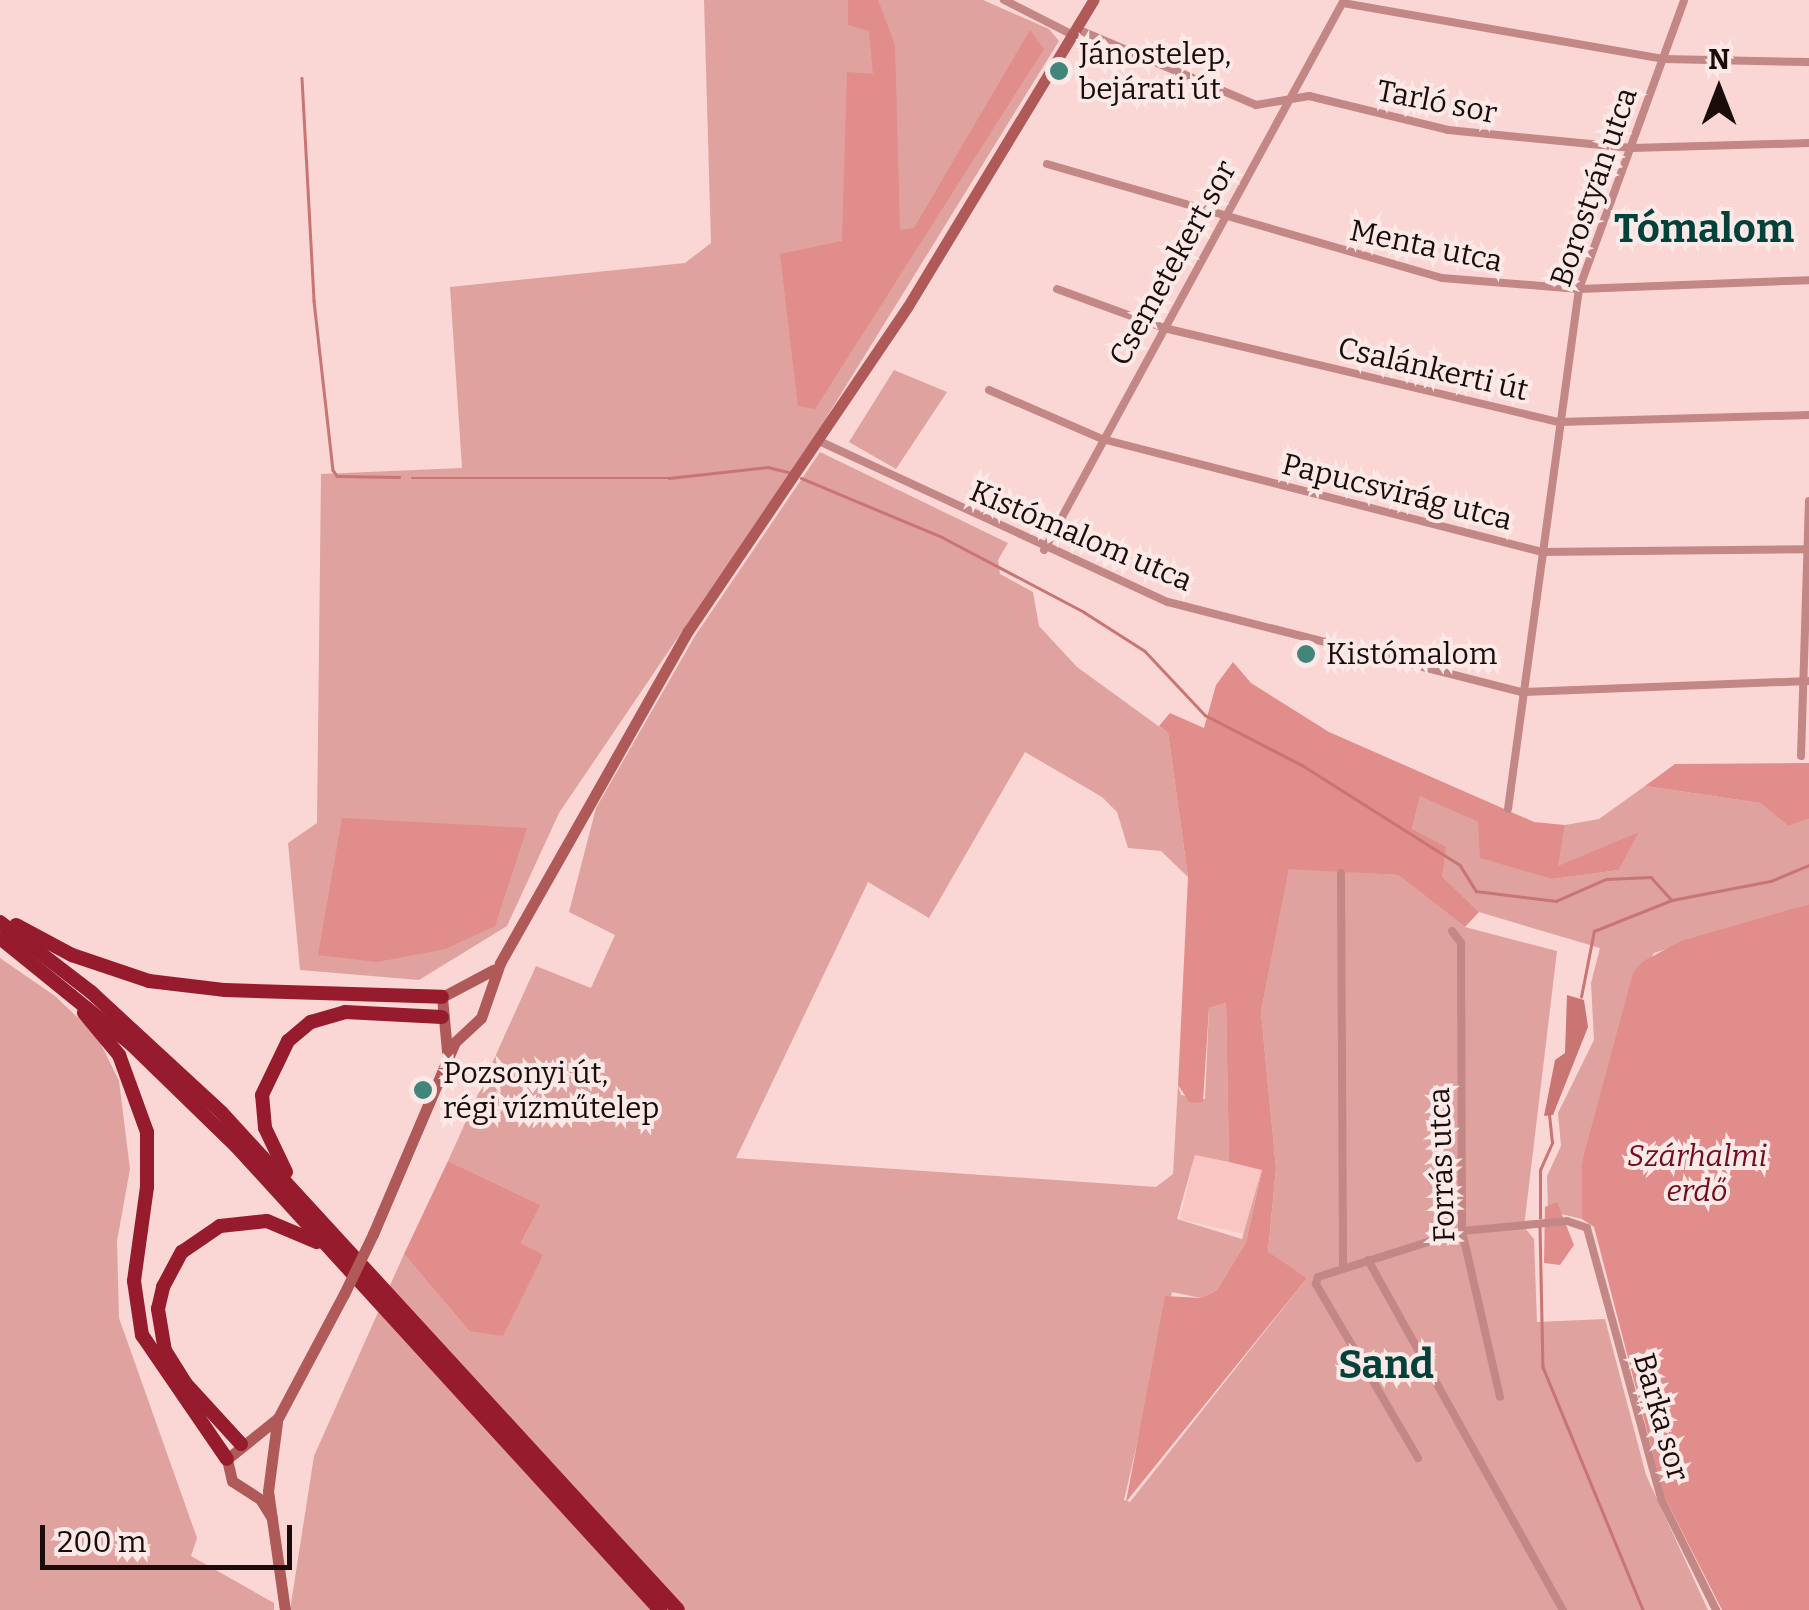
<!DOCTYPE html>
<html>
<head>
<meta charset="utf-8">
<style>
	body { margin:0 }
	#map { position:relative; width:1809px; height:1610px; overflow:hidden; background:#fad7d5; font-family:Bitter,serif }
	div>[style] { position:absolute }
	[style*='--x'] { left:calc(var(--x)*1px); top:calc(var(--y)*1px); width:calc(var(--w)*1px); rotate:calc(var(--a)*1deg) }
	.built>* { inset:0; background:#fac6c4; transform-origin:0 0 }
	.green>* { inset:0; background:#dfa29f }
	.forest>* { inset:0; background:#e18d8b }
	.water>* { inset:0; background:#c87574 }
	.stream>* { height:2.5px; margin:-1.25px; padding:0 1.25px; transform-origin:1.25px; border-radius:1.25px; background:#c87574 }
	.minor>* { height:8px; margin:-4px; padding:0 4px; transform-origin:4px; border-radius:4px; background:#c38785 }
	.secondary>* { height:11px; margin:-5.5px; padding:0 5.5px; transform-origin:5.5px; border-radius:5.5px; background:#af5a59 }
	.trunk>* { height:14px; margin:-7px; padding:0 7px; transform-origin:7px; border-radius:7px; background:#961b2c }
	.secondary-bridge>* { height:11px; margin:-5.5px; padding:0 5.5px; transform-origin:5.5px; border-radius:5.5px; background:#af5a59 }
	.dots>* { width:28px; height:28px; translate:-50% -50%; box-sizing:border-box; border:5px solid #fbe9e8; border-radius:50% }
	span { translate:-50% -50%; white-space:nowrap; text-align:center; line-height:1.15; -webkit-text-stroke:8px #fbe9e8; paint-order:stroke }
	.poi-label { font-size:30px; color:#1a0c0b }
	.left { translate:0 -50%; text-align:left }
	.street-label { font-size:30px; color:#1a0c0b }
	.park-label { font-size:30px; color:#730d1b; font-style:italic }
	.district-label { font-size:40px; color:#02423a; font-weight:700 }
	.north { position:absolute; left:1669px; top:40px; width:100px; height:100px; -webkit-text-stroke:8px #fbe9e8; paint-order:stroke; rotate:0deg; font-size:28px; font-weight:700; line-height:40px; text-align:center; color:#1a0c0b }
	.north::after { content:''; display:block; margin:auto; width:35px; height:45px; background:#1a0c0b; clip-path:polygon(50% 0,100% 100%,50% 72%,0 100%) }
	.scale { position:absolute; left:40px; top:1525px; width:252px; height:45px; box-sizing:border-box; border:5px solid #1a0c0b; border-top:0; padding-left:12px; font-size:30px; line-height:35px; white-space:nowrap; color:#1a0c0b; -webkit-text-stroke:8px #fbe9e8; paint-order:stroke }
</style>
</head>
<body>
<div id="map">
	<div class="built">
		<div style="left:1195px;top:1154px;width:69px;height:67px;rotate:13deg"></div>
	</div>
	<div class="green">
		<div style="clip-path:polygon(704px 0,983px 0,1049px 29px,1059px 41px,823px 423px,559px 813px,507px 926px,419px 980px,300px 970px,288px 843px,317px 823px,321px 474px,462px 468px,450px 287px,685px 263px,711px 243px)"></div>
		<div style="clip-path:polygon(894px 370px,947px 392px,896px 469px,849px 442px)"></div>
		<div style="clip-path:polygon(820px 452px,1008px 543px,998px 560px,1000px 574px,1033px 592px,1039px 626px,1077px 667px,1168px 733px,1188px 877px,1161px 851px,1128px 848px,1117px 812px,1102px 797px,1025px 752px,929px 918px,868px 882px,736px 1158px,1156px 1187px,1173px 1174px,1178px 1085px,1181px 1095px,1205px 1099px,1209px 1008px,1226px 1003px,1229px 1162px,1195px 1155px,1177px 1219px,1242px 1239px,1262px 1169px,1246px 1242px,1217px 1290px,1201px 1298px,1172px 1292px,1124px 1500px,1130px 1502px,1307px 1278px,1268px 1253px,1276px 1168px,1261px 1012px,1289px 868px,1398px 875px,1465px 927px,1557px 951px,1524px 1227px,1534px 1239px,1537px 1322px,1605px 1319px,1646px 1475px,1708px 1610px,290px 1610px,314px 1456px,404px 1254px,469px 1331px,543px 1256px,521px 1243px,541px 1205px,448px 1161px,536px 966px,591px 988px,615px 935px,569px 912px,596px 808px,695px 636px)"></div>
		<div style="clip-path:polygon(1645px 786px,1760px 803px,1788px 826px,1809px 819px,1809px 904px,1654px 953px,1626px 999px,1609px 1083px,1582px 1162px,1582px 1219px,1548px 1211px,1547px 1176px,1561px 1146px,1558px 1113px,1594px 1040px,1591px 983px,1600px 948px,1479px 912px,1442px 876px,1412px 829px,1420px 795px,1478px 822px,1553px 879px,1619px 870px,1638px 833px,1557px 867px,1565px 825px,1599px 819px)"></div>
		<div style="clip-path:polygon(0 958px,55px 996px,97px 1036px,119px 1081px,130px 1169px,117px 1241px,119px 1318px,197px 1538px,191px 1556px,274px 1603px,274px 1610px,0 1610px)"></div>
	</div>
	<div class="forest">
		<div style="clip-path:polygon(848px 0,878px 0,895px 45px,900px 230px,914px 228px,1030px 30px,1044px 49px,815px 409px,798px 406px,780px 254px,842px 241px,847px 72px,873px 74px,869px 31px,848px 25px)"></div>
		<div style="clip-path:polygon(1233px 662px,1251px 683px,1329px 732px,1534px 822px,1565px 825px,1558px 866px,1639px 832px,1619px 870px,1553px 879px,1480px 858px,1478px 822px,1420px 796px,1412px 829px,1446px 847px,1442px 876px,1479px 912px,1465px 927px,1398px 875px,1289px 869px,1261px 1012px,1276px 1168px,1268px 1252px,1307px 1278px,1126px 1502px,1165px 1296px,1201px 1298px,1217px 1290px,1246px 1242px,1262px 1170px,1229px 1162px,1226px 1003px,1209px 1008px,1203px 1102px,1190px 1103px,1178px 1085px,1188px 877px,1168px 733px,1159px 726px,1170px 713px,1204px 728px,1216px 685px)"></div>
		<div style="clip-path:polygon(1809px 763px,1809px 819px,1788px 826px,1760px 803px,1645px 786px,1675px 764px)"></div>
		<div style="clip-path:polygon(342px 818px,527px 828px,495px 926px,445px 949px,377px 962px,318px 955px)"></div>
		<div style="clip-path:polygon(1809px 904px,1809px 1610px,1722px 1610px,1664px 1496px,1594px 1227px,1582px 1219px,1582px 1162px,1633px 973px,1642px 962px,1681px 941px)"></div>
		<div style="clip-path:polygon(448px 1161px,541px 1205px,521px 1243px,543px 1255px,503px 1336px,469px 1331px,404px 1254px)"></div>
		<div style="clip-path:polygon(1557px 1202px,1574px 1245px,1560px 1265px,1544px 1263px,1545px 1207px)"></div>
	</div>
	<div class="water">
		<div style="clip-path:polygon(1567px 995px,1584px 1000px,1588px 1027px,1553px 1115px,1544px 1116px,1555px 1060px,1565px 1053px)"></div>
	</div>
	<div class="stream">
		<div style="--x:302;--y:78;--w:223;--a:86.9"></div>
		<div style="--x:314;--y:301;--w:170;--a:83.6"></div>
		<div style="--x:333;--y:470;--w:7;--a:56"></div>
		<div style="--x:337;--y:476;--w:62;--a:0.9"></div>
		<div style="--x:412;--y:478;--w:257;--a:0"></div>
		<div style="--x:669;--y:478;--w:100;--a:-6.3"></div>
		<div style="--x:768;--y:467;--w:21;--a:14"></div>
		<div style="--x:801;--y:478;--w:153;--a:22.7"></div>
		<div style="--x:942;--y:537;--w:161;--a:27.8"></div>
		<div style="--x:1084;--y:612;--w:72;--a:32.6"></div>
		<div style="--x:1145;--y:651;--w:88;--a:46.8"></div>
		<div style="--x:1205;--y:715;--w:109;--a:27.3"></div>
		<div style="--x:1302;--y:765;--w:187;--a:32.3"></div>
		<div style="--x:1460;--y:865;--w:31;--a:58"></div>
		<div style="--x:1476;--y:891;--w:81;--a:7.1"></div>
		<div style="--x:1556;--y:901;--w:55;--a:-23.7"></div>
		<div style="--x:1606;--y:879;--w:45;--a:-2.5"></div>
		<div style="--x:1651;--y:877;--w:31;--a:48"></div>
		<div style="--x:1581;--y:997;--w:67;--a:-78.9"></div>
		<div style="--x:1594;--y:931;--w:84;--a:-21.7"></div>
		<div style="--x:1672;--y:900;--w:101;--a:-10.9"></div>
		<div style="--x:1771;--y:881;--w:41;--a:-22.8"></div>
		<div style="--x:1540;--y:1218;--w:48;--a:-90"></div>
		<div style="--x:1540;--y:1170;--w:30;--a:-66"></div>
		<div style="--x:1552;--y:1143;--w:28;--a:-96"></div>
		<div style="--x:1540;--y:1226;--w:141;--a:88.8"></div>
		<div style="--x:1543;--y:1367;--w:263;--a:67.6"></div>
	</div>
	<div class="minor">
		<div style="--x:1004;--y:0;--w:77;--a:26.9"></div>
		<div style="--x:1343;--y:3;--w:325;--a:9.9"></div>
		<div style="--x:1663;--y:59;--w:146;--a:1.2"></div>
		<div style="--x:1077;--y:29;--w:194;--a:23"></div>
		<div style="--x:1256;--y:105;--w:54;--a:-9.6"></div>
		<div style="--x:1309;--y:96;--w:143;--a:13.7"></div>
		<div style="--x:1448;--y:130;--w:185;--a:5.6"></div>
		<div style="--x:1632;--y:148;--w:177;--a:-1.6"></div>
		<div style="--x:1047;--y:164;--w:411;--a:16.1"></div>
		<div style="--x:1442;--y:278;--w:137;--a:4.6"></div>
		<div style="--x:1579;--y:289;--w:230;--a:-2.2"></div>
		<div style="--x:1057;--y:289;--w:114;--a:20"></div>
		<div style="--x:1164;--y:328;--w:406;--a:13.4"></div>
		<div style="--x:1559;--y:422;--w:250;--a:-1.6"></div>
		<div style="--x:989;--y:390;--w:123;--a:23.4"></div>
		<div style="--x:1102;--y:439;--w:453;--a:14.4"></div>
		<div style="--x:1541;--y:552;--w:268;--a:-0.6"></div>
		<div style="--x:819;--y:441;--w:384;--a:24.8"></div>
		<div style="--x:1168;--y:602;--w:365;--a:14.3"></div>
		<div style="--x:1522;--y:692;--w:287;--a:-2.2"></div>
		<div style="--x:1044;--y:550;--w:626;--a:-61.39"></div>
		<div style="--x:1801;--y:756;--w:255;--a:-88.2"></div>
		<div style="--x:1508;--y:809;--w:525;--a:-82.23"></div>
		<div style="--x:1579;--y:289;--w:307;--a:-70"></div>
		<div style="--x:1341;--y:873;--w:394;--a:89.7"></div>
		<div style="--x:1452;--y:931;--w:15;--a:53"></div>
		<div style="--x:1461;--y:943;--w:288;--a:89.8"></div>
		<div style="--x:1462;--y:1231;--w:170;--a:77.1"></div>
		<div style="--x:1368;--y:1260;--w:401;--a:60.9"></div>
		<div style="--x:1418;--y:1458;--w:202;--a:-120.4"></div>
		<div style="--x:1316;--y:1284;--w:7;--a:-74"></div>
		<div style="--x:1318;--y:1277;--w:151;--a:-17.7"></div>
		<div style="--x:1462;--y:1231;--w:105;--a:-5.4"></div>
		<div style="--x:1567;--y:1221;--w:21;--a:19"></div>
		<div style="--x:1587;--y:1228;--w:281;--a:74.7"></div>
		<div style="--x:1661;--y:1499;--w:124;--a:63.6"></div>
	</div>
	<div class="secondary">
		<div style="--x:447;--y:1051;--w:54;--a:-95.3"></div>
		<div style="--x:442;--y:997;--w:58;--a:-27.9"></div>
		<div style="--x:373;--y:1234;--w:209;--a:-66.9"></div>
		<div style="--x:455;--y:1042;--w:35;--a:-43"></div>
		<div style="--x:481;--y:1018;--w:58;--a:-70.9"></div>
		<div style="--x:500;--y:963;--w:382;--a:-60.5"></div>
		<div style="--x:688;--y:631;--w:392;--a:-55.9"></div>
		<div style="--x:908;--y:306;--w:358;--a:-58.8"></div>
		<div style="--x:277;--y:1422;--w:70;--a:97.4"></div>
		<div style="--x:268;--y:1491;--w:120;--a:81.9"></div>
		<div style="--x:272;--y:1518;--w:22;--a:-122"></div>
		<div style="--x:260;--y:1499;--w:33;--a:-147"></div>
		<div style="--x:232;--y:1481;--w:23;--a:-103"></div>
		<div style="--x:227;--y:1459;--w:65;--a:-38.8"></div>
		<div style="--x:278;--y:1418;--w:140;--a:-62"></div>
	</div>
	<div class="trunk">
		<div style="--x:0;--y:922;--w:115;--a:37.6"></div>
		<div style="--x:91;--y:992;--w:178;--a:42.7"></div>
		<div style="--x:222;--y:1113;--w:674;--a:47.46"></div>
		<div style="--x:16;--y:925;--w:64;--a:28.2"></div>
		<div style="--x:72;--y:955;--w:81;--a:18.7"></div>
		<div style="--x:149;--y:981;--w:77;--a:6.8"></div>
		<div style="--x:225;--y:990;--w:217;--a:1.8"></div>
		<div style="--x:0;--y:938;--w:169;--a:39"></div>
		<div style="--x:131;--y:1044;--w:146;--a:44.2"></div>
		<div style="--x:236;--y:1146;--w:629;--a:47.58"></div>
		<div style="--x:84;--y:1013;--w:55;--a:50.2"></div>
		<div style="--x:119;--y:1055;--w:82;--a:70"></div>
		<div style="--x:147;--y:1132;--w:55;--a:90"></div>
		<div style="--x:147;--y:1187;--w:95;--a:97.9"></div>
		<div style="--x:134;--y:1281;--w:55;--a:81.6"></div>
		<div style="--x:142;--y:1335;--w:150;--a:55.6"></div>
		<div style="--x:286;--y:1172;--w:49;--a:-115.5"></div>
		<div style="--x:265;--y:1128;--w:33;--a:-95"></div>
		<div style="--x:262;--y:1095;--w:60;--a:-64.3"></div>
		<div style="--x:288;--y:1041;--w:30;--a:-40"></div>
		<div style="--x:311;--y:1022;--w:35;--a:-16"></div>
		<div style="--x:345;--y:1012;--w:97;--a:3"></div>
		<div style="--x:241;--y:1444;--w:81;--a:-132.5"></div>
		<div style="--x:186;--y:1384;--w:39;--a:-122"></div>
		<div style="--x:165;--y:1351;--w:43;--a:-99.5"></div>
		<div style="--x:158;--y:1309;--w:23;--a:-77"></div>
		<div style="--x:163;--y:1287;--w:40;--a:-62"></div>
		<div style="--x:182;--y:1252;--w:46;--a:-34.4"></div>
		<div style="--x:220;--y:1226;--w:47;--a:-6.1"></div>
		<div style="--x:267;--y:1221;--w:54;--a:22.8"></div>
	</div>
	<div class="secondary-bridge">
		<div style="--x:344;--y:1294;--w:67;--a:-64.2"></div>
	</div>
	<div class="dots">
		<div style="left:1059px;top:71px;background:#42867b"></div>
		<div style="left:1306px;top:654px;background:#42867b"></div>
		<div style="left:423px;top:1090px;background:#42867b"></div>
	</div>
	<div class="poi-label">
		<span class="left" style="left:1079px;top:71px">Jánostelep,<br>bejárati út</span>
		<span class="left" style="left:1326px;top:654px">Kistómalom</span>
		<span class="left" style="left:443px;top:1090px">Pozsonyi út,<br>régi vízműtelep</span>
	</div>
	<div class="street-label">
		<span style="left:1437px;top:102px;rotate:11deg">Tarló sor</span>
		<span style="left:1594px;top:187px;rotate:-71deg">Borostyán utca</span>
		<span style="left:1426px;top:246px;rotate:12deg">Menta utca</span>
		<span style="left:1173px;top:263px;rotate:-61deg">Csemetekert sor</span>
		<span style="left:1433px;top:369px;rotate:13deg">Csalánkerti út</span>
		<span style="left:1397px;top:492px;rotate:14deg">Papucsvirág utca</span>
		<span style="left:1081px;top:536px;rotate:23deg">Kistómalom utca</span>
		<span style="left:1442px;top:1165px;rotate:-92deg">Forrás utca</span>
		<span style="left:1661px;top:1417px;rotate:74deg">Barka sor</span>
	</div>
	<div class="park-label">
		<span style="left:1697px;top:1173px">Szárhalmi<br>erdő</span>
	</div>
	<div class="district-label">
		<span style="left:1704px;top:229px">Tómalom</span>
		<span style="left:1386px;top:1365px">Sand</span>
	</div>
	<div class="north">N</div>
	<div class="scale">200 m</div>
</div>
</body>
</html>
